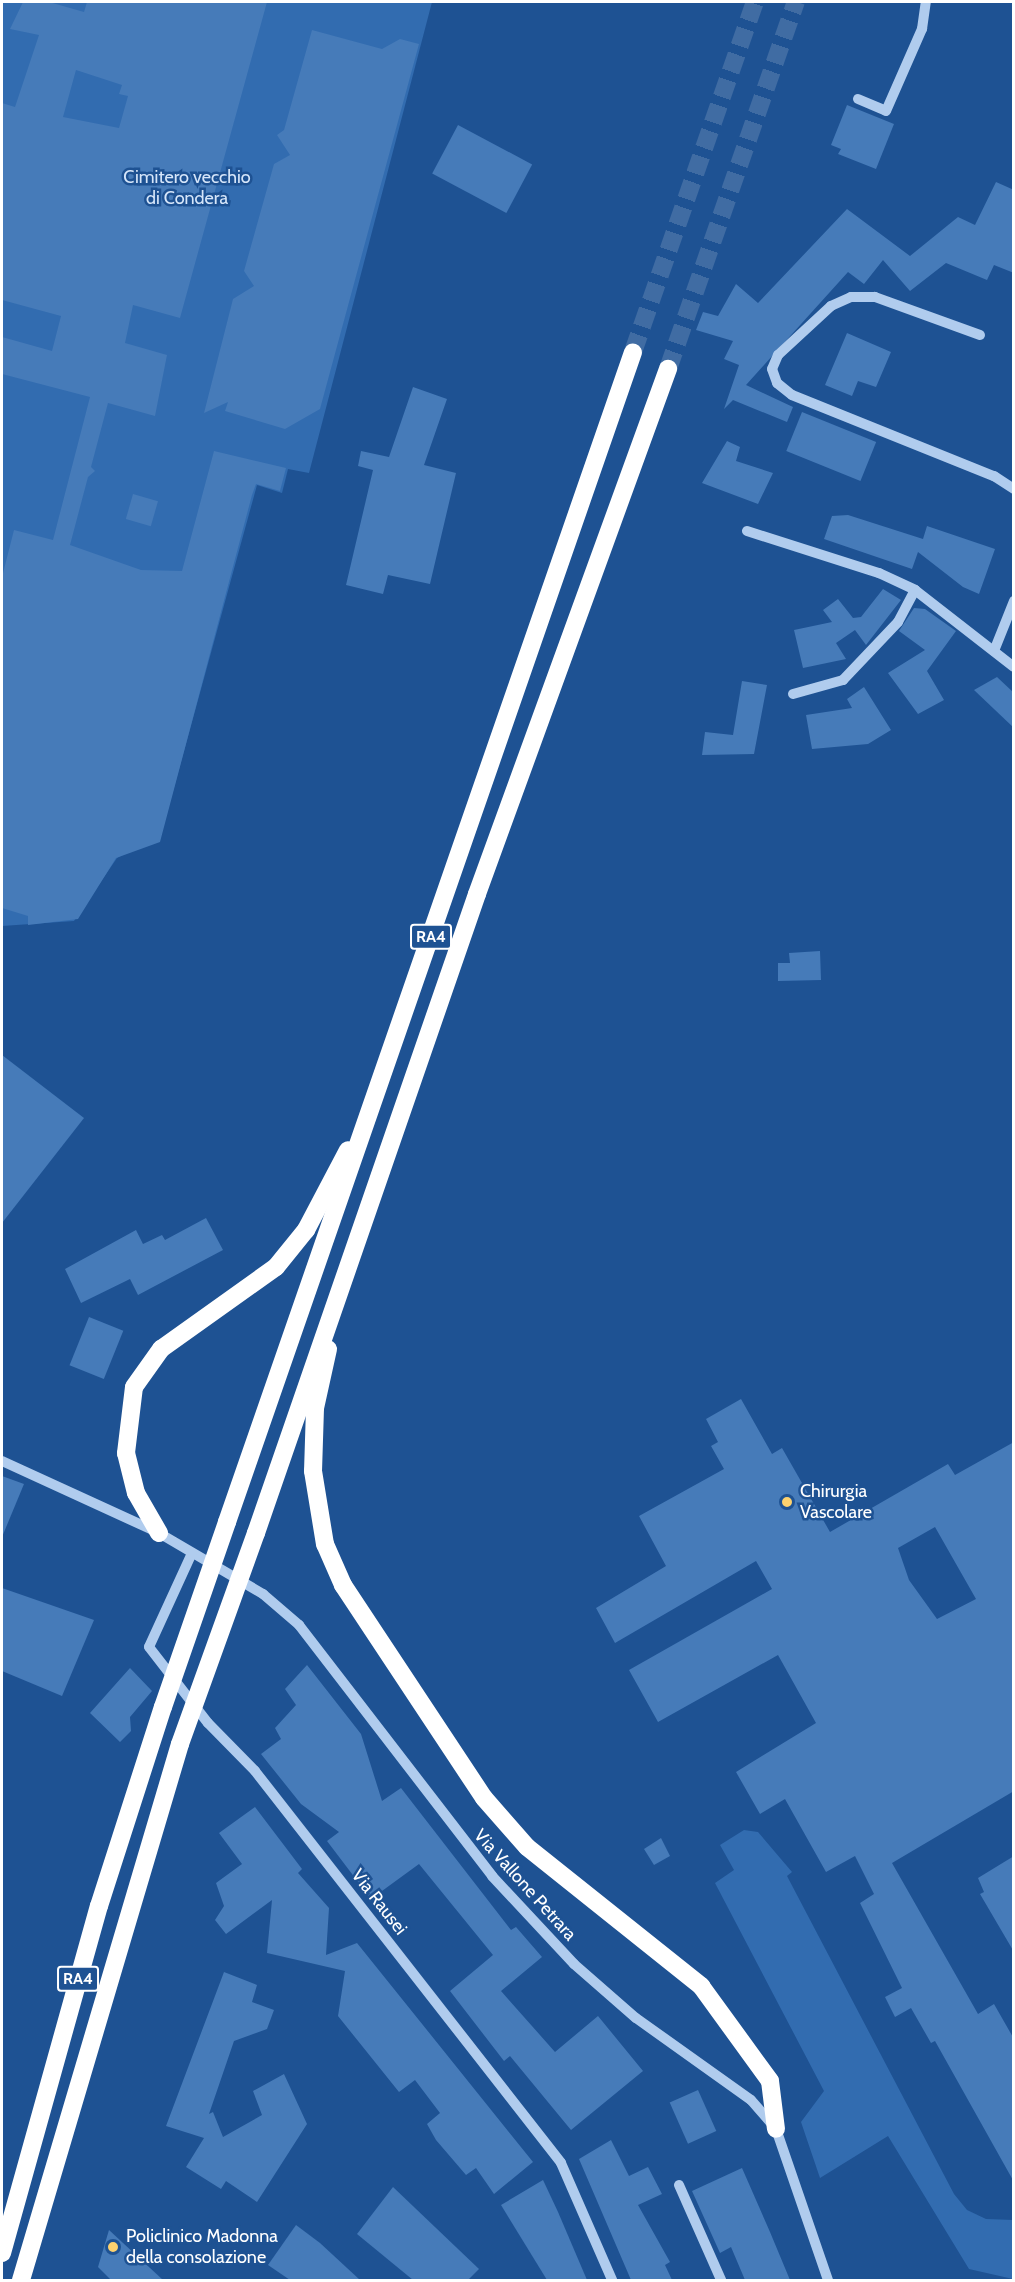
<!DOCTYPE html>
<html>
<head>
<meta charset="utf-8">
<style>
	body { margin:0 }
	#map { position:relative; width:1015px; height:2282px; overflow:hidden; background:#1e5293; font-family:Cabin,sans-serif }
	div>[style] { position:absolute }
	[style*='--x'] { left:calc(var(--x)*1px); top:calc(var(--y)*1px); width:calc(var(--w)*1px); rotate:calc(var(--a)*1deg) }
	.green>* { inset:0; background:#326cb0 }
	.building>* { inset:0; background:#467bb9; transform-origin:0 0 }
	.highway-tunnel>* { height:18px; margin-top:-9px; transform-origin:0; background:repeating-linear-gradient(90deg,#406ca3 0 18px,transparent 0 27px) }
	.minor>* { height:10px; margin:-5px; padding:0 5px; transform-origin:5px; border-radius:5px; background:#b0ccee }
	.highway>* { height:18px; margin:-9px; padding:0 9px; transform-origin:9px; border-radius:9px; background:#fff }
	.highway-bridge>* { height:18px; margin:-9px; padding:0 9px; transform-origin:9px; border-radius:9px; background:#fff }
	.dots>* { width:16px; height:16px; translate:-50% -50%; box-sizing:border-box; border:3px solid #1e5293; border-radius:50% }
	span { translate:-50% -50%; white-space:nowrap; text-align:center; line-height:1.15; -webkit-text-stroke:5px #1e5293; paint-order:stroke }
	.shield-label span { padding:2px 4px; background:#1e5293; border:2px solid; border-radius:4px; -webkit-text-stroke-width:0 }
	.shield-label { font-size:16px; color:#fff; font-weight:700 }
	.park-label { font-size:18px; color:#d6e6fa }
	.poi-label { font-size:18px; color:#fff }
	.left { translate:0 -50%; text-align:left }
	.street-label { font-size:18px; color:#fff }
	.frame { position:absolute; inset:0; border:3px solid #fff; pointer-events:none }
</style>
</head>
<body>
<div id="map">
	<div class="green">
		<div style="clip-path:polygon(2px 2px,432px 2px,309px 473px,288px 469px,282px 493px,257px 485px,161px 835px,117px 858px,74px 921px,2px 926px)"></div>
		<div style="clip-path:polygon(744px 1830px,758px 1832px,792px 1872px,787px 1876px,954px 2194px,967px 2210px,986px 2219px,1013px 2220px,1013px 2279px,969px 2269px,888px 2136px,820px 2178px,801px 2122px,824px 2091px,715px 1883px,734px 1870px,720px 1845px)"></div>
	</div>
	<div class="building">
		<div style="clip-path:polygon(evenodd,23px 2px,49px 2px,84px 12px,87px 2px,267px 2px,180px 318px,133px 305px,125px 343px,167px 355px,155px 416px,108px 403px,91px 467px,95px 471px,88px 477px,70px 545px,141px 570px,182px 571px,214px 451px,286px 468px,280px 491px,256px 484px,252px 495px,160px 842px,116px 858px,78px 919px,28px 925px,28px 916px,2px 908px,2px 577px,14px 530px,53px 540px,90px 397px,2px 374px,2px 337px,52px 351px,61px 316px,2px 300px,2px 103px,15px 107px,39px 35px,10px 29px,23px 2px,76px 70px,122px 85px,119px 94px,128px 96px,119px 128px,63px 117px,76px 70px)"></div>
		<div style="clip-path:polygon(312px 30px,382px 49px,400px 39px,419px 44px,320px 409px,285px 429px,225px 411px,228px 402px,204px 413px,233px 299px,254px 286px,244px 271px,274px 164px,290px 155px,277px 135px,284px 130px)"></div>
		<div style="clip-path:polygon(847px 105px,894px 124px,876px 169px,838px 154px,841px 149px,831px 145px)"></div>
		<div style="left:458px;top:125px;width:84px;height:55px;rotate:28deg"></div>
		<div style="clip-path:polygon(996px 182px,1014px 190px,1014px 273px,994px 265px,987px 280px,946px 263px,910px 291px,883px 260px,864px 284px,848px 272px,746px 385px,793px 407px,787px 422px,733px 400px,724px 409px,739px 365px,724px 359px,733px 341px,696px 330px,703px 312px,718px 316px,736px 284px,758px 303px,847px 209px,910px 256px,958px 217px,975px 225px)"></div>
		<div style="clip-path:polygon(847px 333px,891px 352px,876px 387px,858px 381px,852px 396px,825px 385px)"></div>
		<div style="clip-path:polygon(413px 387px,447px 399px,424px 465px,456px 473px,430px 584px,388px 575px,383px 594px,346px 585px,373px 470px,358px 466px,361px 451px,389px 457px)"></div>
		<div style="left:802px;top:412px;width:80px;height:42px;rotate:22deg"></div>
		<div style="clip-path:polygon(727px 441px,740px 447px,736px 461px,773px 473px,758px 504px,702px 483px)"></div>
		<div style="left:133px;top:494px;width:26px;height:26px;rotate:16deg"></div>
		<div style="clip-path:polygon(848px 515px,923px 539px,927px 526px,995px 549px,979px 594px,963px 587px,918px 552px,912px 569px,824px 539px,832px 516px)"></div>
		<div style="clip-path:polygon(883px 589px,901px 600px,866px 645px,855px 630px,836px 643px,846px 659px,803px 668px,794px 630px,832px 622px,823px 610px,838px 599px,853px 618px,861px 617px)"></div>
		<div style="clip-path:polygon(914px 608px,925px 609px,956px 631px,927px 671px,944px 700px,918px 714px,888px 673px,925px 650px,899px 631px)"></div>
		<div style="clip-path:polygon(997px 677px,1014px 693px,1014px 728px,974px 690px)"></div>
		<div style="clip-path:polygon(742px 681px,767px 685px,754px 754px,702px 755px,705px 732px,733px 735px)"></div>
		<div style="clip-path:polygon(864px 687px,891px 730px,868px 744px,812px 749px,806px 715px,852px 708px,847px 699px)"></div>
		<div style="clip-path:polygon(820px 951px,821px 980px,778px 981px,778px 963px,790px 963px,789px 953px)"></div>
		<div style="clip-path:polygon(2px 1055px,84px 1118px,2px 1223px)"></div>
		<div style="clip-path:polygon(206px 1218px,223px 1250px,138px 1295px,130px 1279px,81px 1303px,65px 1269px,136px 1230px,143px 1244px,162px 1235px,165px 1240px)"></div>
		<div style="left:89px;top:1317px;width:37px;height:52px;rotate:22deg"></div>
		<div style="clip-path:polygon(evenodd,741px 1399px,772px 1454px,782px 1448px,830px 1532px,948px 1464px,955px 1475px,1014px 1442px,1014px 1791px,892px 1863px,978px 2014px,994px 2004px,1014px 2039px,1014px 2182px,935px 2041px,931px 2043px,911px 2008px,895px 2017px,885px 1997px,902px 1988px,860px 1903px,874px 1894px,855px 1856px,826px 1872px,785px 1799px,760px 1814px,736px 1772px,816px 1723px,778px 1655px,658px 1722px,629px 1670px,772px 1589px,756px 1561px,615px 1643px,596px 1608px,666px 1566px,639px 1516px,724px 1469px,711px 1446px,718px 1442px,706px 1419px,741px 1399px,935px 1527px,976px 1599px,937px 1619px,909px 1580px,898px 1548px,935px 1527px)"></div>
		<div style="clip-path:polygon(2px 1476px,24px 1484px,2px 1537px)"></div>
		<div style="clip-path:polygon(2px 1588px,94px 1620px,62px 1696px,2px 1671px)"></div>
		<div style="clip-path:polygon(307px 1665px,361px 1734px,382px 1801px,401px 1788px,511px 1930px,516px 1927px,542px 1957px,501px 1991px,555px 2052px,598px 2016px,643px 2071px,571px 2130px,510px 2056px,504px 2061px,450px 1991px,493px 1955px,419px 1864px,371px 1899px,327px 1841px,339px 1832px,301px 1804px,261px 1754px,281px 1739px,275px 1728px,296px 1705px,285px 1689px)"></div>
		<div style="clip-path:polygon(130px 1668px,152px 1691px,130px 1717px,131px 1731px,120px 1742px,90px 1713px)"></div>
		<div style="clip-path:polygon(255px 1807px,302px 1869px,298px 1873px,329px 1908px,326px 1955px,357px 1943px,533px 2162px,494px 2194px,476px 2168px,466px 2175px,436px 2140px,427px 2124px,440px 2113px,415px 2080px,399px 2092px,338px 2016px,345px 1971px,267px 1953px,272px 1900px,226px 1934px,215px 1920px,224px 1906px,216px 1883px,242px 1864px,219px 1833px)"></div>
		<div style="clip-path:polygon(661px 1838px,670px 1856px,654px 1865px,644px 1849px)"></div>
		<div style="clip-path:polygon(1014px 1856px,1014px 1952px,980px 1894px,984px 1892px,978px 1878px)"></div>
		<div style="clip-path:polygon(224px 1972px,257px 1985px,252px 2002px,274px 2010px,267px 2029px,234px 2041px,209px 2114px,213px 2112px,223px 2137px,262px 2115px,253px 2091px,284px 2074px,307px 2124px,257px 2202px,226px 2181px,221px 2189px,186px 2167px,204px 2138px,166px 2126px)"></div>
		<div style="left:698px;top:2090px;width:45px;height:31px;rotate:66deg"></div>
		<div style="clip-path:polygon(611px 2140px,629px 2176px,648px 2167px,662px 2194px,638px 2205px,670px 2262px,665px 2265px,672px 2280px,631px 2280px,579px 2159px)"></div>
		<div style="clip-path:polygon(742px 2168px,770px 2232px,790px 2280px,745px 2280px,731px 2247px,720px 2253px,692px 2191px)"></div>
		<div style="clip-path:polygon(543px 2180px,558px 2212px,587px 2280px,547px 2280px,501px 2205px)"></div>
		<div style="clip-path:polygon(393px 2187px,479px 2269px,468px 2280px,413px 2280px,357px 2234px)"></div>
		<div style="clip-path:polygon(296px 2225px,320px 2243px,360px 2280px,290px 2280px,268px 2265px)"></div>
		<div style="clip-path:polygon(109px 2230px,163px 2280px,111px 2280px,98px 2267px)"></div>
	</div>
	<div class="highway-tunnel">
		<div style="--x:633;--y:352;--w:371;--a:-70.8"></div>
		<div style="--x:668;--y:369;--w:389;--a:-70.8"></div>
	</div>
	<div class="minor">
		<div style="--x:858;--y:99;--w:30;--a:23"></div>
		<div style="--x:886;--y:111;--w:90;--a:-66.3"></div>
		<div style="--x:922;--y:29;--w:27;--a:-82"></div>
		<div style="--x:980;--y:335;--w:112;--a:-160.1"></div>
		<div style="--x:875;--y:297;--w:24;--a:180"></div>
		<div style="--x:851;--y:297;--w:22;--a:156"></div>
		<div style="--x:831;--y:306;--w:72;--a:137.2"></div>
		<div style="--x:778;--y:355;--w:15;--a:113"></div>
		<div style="--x:772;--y:369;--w:15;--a:70"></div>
		<div style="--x:777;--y:383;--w:19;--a:39"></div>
		<div style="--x:792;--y:395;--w:218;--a:21.9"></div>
		<div style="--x:994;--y:476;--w:24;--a:33"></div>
		<div style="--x:747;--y:531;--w:139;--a:17.7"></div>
		<div style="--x:879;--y:573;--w:40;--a:25"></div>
		<div style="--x:915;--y:590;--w:125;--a:37.9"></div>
		<div style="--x:994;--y:651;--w:54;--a:-68.2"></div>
		<div style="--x:793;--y:694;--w:52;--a:-15.6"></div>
		<div style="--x:843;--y:680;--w:80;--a:-46.5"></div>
		<div style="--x:898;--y:622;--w:36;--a:-62"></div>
		<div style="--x:2;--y:1461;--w:173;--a:24.6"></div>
		<div style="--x:159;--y:1533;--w:121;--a:30.4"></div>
		<div style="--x:263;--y:1594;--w:48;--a:40.7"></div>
		<div style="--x:299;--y:1625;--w:317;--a:52.4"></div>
		<div style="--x:492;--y:1876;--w:120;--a:47"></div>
		<div style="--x:574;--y:1964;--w:82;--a:41.1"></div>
		<div style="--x:636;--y:2018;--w:141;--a:35.5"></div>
		<div style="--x:751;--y:2100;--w:38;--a:49"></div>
		<div style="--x:776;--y:2129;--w:160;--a:71"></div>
		<div style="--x:192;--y:1553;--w:103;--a:114.6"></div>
		<div style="--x:149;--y:1647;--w:96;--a:52.2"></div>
		<div style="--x:208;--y:1723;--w:67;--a:45.6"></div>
		<div style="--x:255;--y:1771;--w:497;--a:52"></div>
		<div style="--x:561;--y:2163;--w:128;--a:66.4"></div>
		<div style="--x:679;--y:2185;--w:104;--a:66.1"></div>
	</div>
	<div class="highway">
		<div style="--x:328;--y:1349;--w:60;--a:102.4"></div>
		<div style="--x:315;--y:1408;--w:63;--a:91.8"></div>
		<div style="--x:313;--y:1471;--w:74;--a:80.7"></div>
		<div style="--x:325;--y:1544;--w:45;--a:66.3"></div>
		<div style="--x:343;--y:1585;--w:255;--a:56.5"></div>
		<div style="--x:484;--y:1798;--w:65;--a:48.7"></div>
		<div style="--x:527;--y:1847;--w:223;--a:38.6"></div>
		<div style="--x:701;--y:1986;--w:117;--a:54"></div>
		<div style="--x:770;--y:2081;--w:48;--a:82.9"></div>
		<div style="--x:227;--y:1522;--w:1238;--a:-70.86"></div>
		<div style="--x:159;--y:1533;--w:46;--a:-119.9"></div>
		<div style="--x:136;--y:1493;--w:41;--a:-104"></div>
		<div style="--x:126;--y:1453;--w:66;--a:-83.1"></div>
		<div style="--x:134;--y:1387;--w:47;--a:-54.6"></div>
		<div style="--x:161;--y:1349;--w:141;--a:-35.5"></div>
		<div style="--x:276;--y:1267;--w:48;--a:-51"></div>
		<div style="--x:306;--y:1230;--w:90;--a:-62.3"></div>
		<div style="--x:256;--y:1533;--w:676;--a:-70.92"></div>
		<div style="--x:477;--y:894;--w:559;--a:-70.01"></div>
		<div style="--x:2;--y:2253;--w:360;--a:-74.4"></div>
		<div style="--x:99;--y:1906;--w:209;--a:-72.2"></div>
		<div style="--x:21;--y:2280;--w:559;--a:-73.48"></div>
	</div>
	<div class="highway-bridge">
		<div style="--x:163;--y:1707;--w:196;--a:-70.9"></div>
		<div style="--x:180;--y:1744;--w:224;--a:-70.2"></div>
	</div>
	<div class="dots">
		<div style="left:787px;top:1502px;background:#fdd26f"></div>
		<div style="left:113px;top:2247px;background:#fdd26f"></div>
	</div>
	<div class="shield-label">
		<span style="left:431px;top:937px">RA4</span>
		<span style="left:78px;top:1979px">RA4</span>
	</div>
	<div class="park-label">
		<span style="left:187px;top:188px">Cimitero vecchio<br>di Condera</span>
	</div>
	<div class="poi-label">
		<span class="left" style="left:800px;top:1502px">Chirurgia<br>Vascolare</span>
		<span class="left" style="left:126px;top:2247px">Policlinico Madonna<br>della consolazione</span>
	</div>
	<div class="street-label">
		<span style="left:525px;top:1885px;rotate:48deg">Via Vallone Petrara</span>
		<span style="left:379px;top:1902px;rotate:52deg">Via Rausei</span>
	</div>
	<div class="frame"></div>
</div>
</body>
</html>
